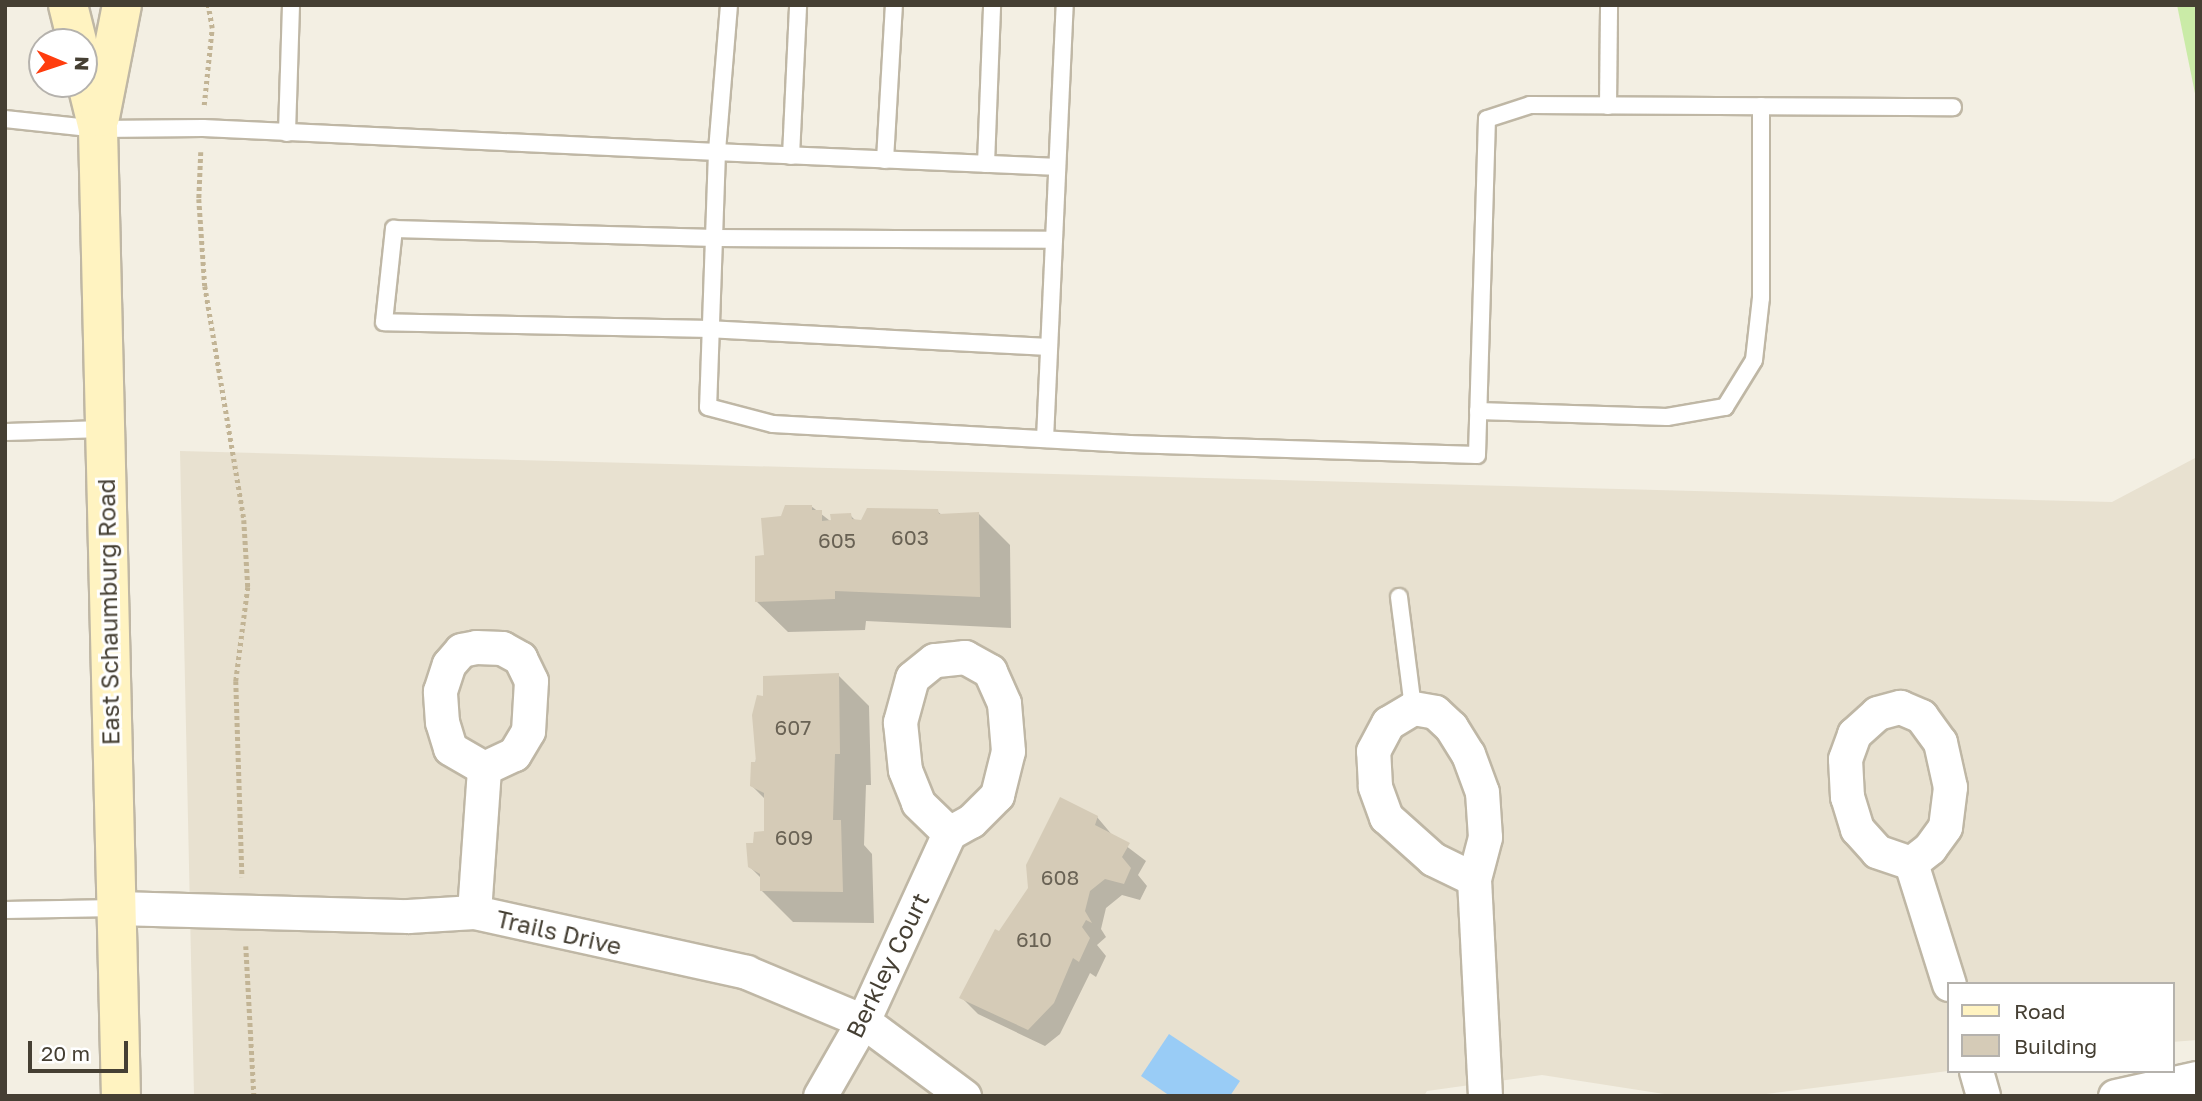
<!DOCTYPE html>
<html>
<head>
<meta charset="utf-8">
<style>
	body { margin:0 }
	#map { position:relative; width:2202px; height:1101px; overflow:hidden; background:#f3efe3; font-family:"Golos Text",sans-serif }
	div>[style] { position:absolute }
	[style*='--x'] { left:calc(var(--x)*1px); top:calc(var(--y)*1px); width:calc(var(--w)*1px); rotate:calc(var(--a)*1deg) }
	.residential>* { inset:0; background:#e8e1d0 }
	.green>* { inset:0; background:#caeba7 }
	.water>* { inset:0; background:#99ccf6 }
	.shadow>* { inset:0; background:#0003 }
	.building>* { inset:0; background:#d5cbb7 }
	.path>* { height:4.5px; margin-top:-2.25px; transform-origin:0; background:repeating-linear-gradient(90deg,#c2b495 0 3.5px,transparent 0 7px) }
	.roads { filter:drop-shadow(2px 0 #bfb7a5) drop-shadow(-2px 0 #bfb7a5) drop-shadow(0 2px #bfb7a5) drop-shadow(0 -2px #bfb7a5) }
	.service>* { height:16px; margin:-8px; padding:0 8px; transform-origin:8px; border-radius:8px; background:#fff }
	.minor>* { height:33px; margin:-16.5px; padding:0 16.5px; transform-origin:16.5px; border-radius:16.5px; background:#fff }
	.secondary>* { height:38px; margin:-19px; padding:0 19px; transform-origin:19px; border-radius:19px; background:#fff3c1 }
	span { translate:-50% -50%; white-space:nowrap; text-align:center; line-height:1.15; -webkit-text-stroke:6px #fff; paint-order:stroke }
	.number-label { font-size:21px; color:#696254 }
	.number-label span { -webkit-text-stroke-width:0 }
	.street-label { font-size:24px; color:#453f33 }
	.frame { position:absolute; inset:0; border:7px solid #453f33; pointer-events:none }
	.legend { position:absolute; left:1947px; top:982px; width:228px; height:91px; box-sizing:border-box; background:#fff; border:2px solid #b5b2ad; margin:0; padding:9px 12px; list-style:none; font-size:21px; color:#453f33 }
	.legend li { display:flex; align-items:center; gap:14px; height:35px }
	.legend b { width:35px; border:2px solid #b5b2ad }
	.north { position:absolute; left:28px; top:28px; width:70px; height:70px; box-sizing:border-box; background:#fff; border:2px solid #b5b2ad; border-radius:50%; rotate:92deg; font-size:19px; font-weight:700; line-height:28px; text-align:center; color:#453f33 }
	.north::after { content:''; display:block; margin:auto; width:24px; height:32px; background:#ff3d0e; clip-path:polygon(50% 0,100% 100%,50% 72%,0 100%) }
	.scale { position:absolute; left:28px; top:1041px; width:100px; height:32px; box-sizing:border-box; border:4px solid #453f33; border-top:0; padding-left:9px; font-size:21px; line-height:24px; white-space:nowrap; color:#453f33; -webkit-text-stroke:5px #fff; paint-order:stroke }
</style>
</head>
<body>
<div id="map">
	<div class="residential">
		<div style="clip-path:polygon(180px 451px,2112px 502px,2197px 457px,2197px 1040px,2172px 1042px,2172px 984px,1948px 984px,1948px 1071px,1751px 1096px,1677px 1096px,1542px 1075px,1427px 1091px,1424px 1096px,194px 1096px)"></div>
	</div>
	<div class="green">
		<div style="clip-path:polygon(2177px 5px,2197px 5px,2197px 103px)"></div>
	</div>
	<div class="water">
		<div style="clip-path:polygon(1169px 1034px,1240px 1081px,1230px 1096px,1170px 1096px,1141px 1076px)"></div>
	</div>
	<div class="shadow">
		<div style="clip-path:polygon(811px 506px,834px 524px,850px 515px,856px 521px,937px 511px,943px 516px,978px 513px,1010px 545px,1011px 628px,866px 621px,865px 630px,788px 632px,756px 601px,766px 557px,782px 518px)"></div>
		<div style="clip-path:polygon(838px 675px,869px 706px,871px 785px,866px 785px,864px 845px,872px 854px,874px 923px,793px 922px,761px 890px,761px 878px,749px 866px,755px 844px,766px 832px,765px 799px,752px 786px,765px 697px)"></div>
		<div style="clip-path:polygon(1097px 817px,1113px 836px,1146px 861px,1138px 875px,1147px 886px,1140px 900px,1122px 895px,1106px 908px,1101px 929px,1106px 937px,1097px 945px,1106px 956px,1096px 977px,1090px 973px,1060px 1034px,1045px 1046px,978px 1014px,961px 997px,999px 933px)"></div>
	</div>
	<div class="building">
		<div style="clip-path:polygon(785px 505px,812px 505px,812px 510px,822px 510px,822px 521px,831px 520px,830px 514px,851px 513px,852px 519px,861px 520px,867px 508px,938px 509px,939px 514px,979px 512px,980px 597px,835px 591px,835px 599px,755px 602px,755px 556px,764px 555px,761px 518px,781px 516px)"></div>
		<div style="clip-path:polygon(839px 673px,840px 754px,835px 754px,833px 820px,841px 820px,843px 892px,760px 891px,760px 874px,748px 867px,746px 843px,753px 843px,754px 832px,764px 831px,764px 793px,750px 786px,751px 762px,756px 762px,752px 715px,757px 695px,763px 696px,763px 676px)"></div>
		<div style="clip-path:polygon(1060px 797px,1098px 816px,1095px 825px,1130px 843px,1122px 857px,1131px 868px,1124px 884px,1105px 879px,1090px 891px,1085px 911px,1092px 923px,1086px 920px,1082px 927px,1090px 938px,1079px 962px,1073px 958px,1054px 1003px,1028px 1030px,959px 998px,995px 929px,999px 931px,1028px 888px,1026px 865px)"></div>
	</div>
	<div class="path">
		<div style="--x:204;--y:105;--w:77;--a:-84.1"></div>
		<div style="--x:212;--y:28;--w:23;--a:-100"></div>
		<div style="--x:201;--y:152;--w:47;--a:92.4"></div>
		<div style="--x:199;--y:199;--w:87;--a:86.1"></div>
		<div style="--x:205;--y:286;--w:237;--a:80.5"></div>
		<div style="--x:244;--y:520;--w:67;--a:86.6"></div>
		<div style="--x:248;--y:587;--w:95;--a:97.3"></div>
		<div style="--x:236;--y:681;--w:196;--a:88.2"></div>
		<div style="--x:246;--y:946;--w:150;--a:86.9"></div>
	</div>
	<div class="roads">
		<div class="service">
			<div style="--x:729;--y:5;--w:147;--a:94.7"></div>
			<div style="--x:717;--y:152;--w:340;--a:2.5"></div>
			<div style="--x:1608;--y:106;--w:101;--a:-89.4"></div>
			<div style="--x:5;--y:119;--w:94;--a:6.1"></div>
			<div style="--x:98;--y:129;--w:105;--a:-0.5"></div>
			<div style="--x:203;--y:128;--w:515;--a:2.67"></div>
			<div style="--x:717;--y:152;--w:255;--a:92"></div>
			<div style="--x:708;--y:407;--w:67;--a:14.7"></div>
			<div style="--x:773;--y:424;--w:357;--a:3.2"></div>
			<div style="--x:1129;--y:444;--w:348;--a:1.8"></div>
			<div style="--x:1477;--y:455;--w:336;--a:-88.3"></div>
			<div style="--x:1487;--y:119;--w:45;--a:-18"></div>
			<div style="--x:1530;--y:105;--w:423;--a:0.3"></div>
			<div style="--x:287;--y:133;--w:128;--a:-88.2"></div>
			<div style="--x:791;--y:156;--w:151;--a:-87.3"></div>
			<div style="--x:885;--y:160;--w:155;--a:-86.7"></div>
			<div style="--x:986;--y:164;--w:159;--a:-87.8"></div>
			<div style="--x:1049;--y:347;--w:338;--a:-177"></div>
			<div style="--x:711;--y:329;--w:327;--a:-178.8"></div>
			<div style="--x:384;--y:322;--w:94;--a:-83.9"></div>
			<div style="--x:394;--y:229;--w:321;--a:1.6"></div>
			<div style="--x:715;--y:238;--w:339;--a:0.3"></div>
			<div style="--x:1478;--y:411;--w:189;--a:1.8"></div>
			<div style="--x:1667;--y:417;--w:59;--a:-9.8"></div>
			<div style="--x:1725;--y:407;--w:55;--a:-58.3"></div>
			<div style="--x:1754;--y:360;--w:62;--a:-83.6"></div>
			<div style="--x:1761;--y:298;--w:192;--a:-90"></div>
			<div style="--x:5;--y:432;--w:99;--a:-1.7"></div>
			<div style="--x:1045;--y:439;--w:434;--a:-87.4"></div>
			<div style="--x:1399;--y:597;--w:112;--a:82.8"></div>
			<div style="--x:5;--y:910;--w:112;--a:-1"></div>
		</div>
		<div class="minor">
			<div style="--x:476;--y:647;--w:26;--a:2"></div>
			<div style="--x:502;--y:648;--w:21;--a:29"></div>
			<div style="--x:520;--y:658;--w:25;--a:64"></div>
			<div style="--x:531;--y:681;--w:50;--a:93.4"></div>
			<div style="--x:528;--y:731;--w:27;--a:121"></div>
			<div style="--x:514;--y:754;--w:33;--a:155"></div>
			<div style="--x:484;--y:768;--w:39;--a:-150"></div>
			<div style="--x:450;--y:748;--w:27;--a:-107"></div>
			<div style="--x:442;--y:722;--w:31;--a:-94"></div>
			<div style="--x:440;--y:691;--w:28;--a:-72"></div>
			<div style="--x:449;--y:664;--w:18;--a:-49"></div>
			<div style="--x:461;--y:650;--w:15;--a:-11"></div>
			<div style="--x:1900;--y:707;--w:23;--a:23"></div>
			<div style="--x:1921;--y:716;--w:32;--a:54"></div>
			<div style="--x:1940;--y:742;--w:46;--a:77.5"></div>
			<div style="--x:1950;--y:787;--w:40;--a:97.1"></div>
			<div style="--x:1945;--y:827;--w:26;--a:126"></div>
			<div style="--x:1930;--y:848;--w:24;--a:142"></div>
			<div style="--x:1911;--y:863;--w:36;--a:-161"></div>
			<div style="--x:1877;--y:851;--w:30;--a:-132"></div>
			<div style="--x:1857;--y:829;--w:34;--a:-107"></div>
			<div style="--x:1847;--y:797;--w:38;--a:-93"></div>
			<div style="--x:1845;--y:759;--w:27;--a:-70"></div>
			<div style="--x:1854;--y:734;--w:31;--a:-42"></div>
			<div style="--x:1877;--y:713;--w:24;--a:-15"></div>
			<div style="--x:1911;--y:863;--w:127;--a:72.6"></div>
			<div style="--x:1474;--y:879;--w:46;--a:-154"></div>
			<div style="--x:1433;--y:859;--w:63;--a:-138.2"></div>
			<div style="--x:1386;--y:817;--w:33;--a:-110"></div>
			<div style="--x:1375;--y:786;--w:35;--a:-93"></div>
			<div style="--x:1373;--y:751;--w:32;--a:-62"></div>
			<div style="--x:1388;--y:723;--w:29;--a:-31"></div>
			<div style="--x:1413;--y:708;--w:22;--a:10"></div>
			<div style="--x:1435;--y:712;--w:22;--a:43"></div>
			<div style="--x:1451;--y:727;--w:32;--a:58"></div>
			<div style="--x:1468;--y:754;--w:40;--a:69.8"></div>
			<div style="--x:1482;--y:792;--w:45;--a:86.2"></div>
			<div style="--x:1485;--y:837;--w:43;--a:104.7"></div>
			<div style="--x:1474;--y:879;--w:217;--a:87.1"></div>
			<div style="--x:117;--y:908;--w:291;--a:1.6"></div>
			<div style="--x:408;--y:916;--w:66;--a:-3.5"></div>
			<div style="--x:474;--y:912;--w:279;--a:12.4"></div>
			<div style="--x:746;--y:972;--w:127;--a:22.7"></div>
			<div style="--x:863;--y:1021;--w:126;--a:36.6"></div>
			<div style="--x:474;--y:912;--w:144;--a:-86"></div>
			<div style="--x:1976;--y:1071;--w:26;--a:74"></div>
			<div style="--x:820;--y:1096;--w:86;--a:-60.2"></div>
			<div style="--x:863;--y:1021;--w:207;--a:-65.4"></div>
			<div style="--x:949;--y:833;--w:25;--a:-29"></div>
			<div style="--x:971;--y:821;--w:37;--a:-45"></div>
			<div style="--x:997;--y:795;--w:45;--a:-76"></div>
			<div style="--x:1008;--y:751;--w:48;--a:-94.8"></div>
			<div style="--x:1004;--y:703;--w:35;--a:-114"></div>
			<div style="--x:990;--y:671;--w:29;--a:-151"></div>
			<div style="--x:965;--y:657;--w:31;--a:174"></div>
			<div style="--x:934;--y:660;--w:28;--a:141"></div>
			<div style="--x:912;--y:678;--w:46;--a:105.3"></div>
			<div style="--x:900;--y:722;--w:48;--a:84.1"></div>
			<div style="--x:905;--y:770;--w:35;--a:68"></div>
			<div style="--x:918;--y:803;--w:43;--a:44.1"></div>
			<div style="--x:2115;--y:1096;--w:84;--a:-12.4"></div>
		</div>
		<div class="secondary">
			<div style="--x:68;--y:5;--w:38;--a:76"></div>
			<div style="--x:84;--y:72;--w:59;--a:76.2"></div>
			<div style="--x:98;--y:129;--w:967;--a:88.64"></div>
			<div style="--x:100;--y:117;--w:114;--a:-78.9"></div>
		</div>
	</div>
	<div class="number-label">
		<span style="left:910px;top:537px">603</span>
		<span style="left:837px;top:540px">605</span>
		<span style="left:793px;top:727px">607</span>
		<span style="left:794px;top:837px">609</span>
		<span style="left:1060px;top:877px">608</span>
		<span style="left:1034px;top:939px">610</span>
	</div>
	<div class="street-label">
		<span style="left:108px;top:612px;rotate:-91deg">East Schaumburg Road</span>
		<span style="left:559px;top:932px;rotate:13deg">Trails Drive</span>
		<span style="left:887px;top:965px;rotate:-64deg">Berkley Court</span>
	</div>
	<div class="frame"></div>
	<ul class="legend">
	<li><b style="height:9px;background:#fff3c1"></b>Road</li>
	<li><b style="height:19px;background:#d5cbb7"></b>Building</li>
	</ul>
	<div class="north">N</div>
	<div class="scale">20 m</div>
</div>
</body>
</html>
